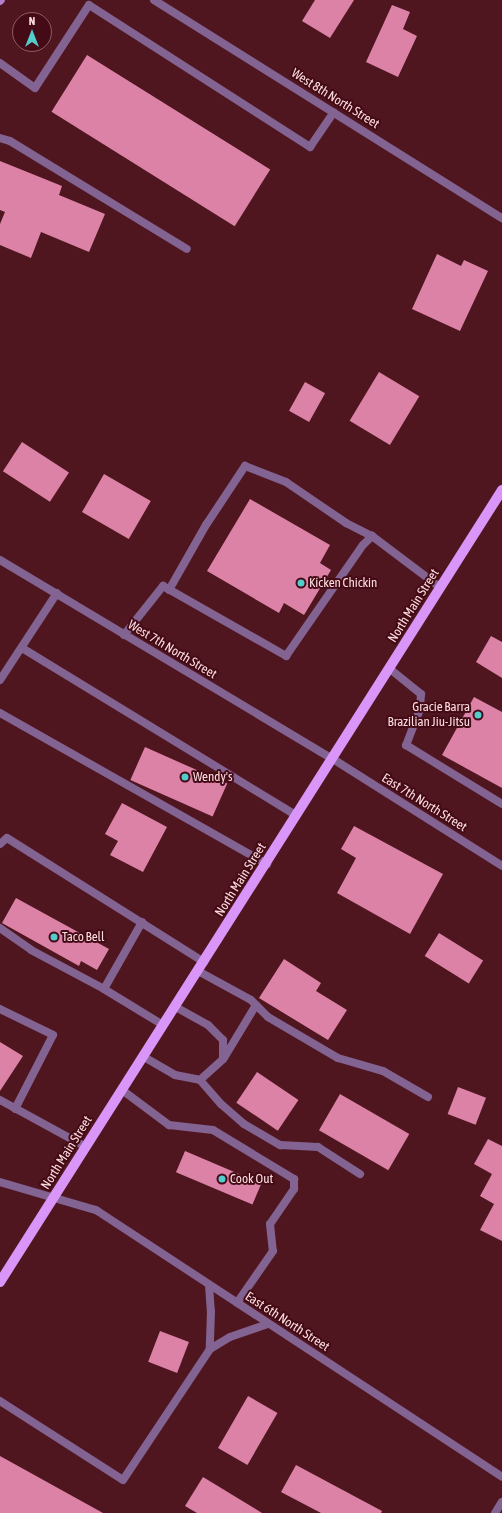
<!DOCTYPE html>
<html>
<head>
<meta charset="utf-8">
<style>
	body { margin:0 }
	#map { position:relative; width:502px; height:1513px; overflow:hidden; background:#4f161f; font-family:"Asap Condensed",sans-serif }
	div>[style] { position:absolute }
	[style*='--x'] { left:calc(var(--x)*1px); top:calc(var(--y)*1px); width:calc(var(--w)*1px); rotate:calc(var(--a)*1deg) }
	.building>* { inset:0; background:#dc82a7; transform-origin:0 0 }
	.lane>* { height:8px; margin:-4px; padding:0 4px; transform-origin:4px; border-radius:4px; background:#836392 }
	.street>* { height:8px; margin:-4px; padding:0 4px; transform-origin:4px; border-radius:4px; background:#836392 }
	.secondary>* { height:8px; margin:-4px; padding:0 4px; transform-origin:4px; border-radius:4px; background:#b380cc }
	.primary>* { height:10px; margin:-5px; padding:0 5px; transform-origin:5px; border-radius:5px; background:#d996f8 }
	.dots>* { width:11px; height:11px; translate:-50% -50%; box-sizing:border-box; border:2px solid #440a16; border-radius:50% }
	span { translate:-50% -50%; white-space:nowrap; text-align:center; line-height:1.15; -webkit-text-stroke:4px #440a16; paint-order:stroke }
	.street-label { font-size:13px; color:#fcdddf }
	.poi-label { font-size:13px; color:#fcdddf }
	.left { translate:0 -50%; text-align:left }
	.right { translate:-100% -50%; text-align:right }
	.north { position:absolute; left:12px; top:12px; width:40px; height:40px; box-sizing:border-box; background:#440a16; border:1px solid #8e5e66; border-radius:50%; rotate:0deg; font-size:11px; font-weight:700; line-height:16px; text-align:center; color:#fcdddf }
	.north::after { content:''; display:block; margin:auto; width:14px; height:18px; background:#52cdcc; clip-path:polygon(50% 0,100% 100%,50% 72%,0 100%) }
</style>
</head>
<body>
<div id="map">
	<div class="building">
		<div style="clip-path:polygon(315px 0,354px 0,330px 38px,302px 21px)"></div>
		<div style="clip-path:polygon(392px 5px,410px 12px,403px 29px,417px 36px,398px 77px,366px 62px)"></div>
		<div style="left:87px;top:55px;width:216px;height:67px;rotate:32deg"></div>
		<div style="clip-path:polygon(0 161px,62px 186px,59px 195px,105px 214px,89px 252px,41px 232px,31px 258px,0 245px,0 224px,5px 212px,0 210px)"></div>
		<div style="clip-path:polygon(437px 254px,461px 266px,464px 260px,488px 271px,460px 331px,412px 309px)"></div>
		<div style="left:379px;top:372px;width:47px;height:57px;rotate:31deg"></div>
		<div style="left:305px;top:382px;width:23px;height:33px;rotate:29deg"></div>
		<div style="left:22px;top:442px;width:56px;height:35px;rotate:33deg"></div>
		<div style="left:104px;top:474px;width:54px;height:44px;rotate:30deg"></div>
		<div style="clip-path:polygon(250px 499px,330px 545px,320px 563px,331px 570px,304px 615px,284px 603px,279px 613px,207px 571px)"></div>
		<div style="clip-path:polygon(491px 636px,502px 642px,502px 678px,476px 662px)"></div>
		<div style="clip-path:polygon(474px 697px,502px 712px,502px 788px,442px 755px)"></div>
		<div style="left:145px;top:747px;width:90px;height:36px;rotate:24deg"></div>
		<div style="clip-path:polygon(122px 803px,167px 827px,143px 872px,110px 855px,118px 841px,105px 834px)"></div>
		<div style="clip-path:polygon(354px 826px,443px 874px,410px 934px,337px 893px,356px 858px,341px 849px)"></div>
		<div style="clip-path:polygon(16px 898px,109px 949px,97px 970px,81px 961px,79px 966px,2px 923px)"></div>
		<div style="left:439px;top:933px;width:52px;height:27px;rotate:32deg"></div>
		<div style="clip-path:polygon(284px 959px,321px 983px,316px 991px,347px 1010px,328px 1040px,259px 998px)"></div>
		<div style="clip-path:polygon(0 1042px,23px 1056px,0 1091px)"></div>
		<div style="left:257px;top:1072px;width:50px;height:37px;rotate:34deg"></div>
		<div style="left:458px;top:1087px;width:30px;height:29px;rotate:21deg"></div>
		<div style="left:340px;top:1094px;width:80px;height:42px;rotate:30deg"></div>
		<div style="clip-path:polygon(488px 1139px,502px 1146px,502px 1241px,480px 1230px,494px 1204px,480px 1196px,492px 1174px,474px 1164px)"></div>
		<div style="left:185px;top:1151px;width:83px;height:23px;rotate:23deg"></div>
		<div style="left:160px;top:1331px;width:31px;height:33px;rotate:21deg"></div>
		<div style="left:248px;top:1396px;width:34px;height:60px;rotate:30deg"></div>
		<div style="clip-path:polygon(0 1456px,103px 1513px,0 1513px)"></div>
		<div style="clip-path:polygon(296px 1465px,382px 1511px,381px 1513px,321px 1513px,281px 1492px)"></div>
		<div style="clip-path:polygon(203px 1477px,262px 1513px,197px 1513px,185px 1506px)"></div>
	</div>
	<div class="lane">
		<div style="--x:0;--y:63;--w:43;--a:35.5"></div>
		<div style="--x:35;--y:88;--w:99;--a:-57"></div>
		<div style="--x:89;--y:5;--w:263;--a:32.7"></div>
		<div style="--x:310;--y:147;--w:42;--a:-55.6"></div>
		<div style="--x:0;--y:138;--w:10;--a:17"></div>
		<div style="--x:10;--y:141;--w:207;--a:31.4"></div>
		<div style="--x:169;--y:590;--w:75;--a:-60.4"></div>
		<div style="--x:206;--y:525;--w:71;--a:-56.5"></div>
		<div style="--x:245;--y:466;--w:44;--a:21.3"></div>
		<div style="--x:286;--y:482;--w:73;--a:34.3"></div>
		<div style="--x:346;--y:523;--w:29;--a:27"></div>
		<div style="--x:124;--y:635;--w:63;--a:-51.5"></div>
		<div style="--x:163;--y:586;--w:142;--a:29.6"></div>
		<div style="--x:286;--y:656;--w:135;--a:-55.3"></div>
		<div style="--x:363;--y:545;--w:13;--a:-45"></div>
		<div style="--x:372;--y:536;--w:86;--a:37"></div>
		<div style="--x:22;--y:648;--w:321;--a:31.4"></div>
		<div style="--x:390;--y:669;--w:40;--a:39"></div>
		<div style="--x:421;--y:694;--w:15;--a:94"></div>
		<div style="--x:420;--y:709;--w:39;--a:111"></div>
		<div style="--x:406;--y:745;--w:113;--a:31.6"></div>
		<div style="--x:0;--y:680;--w:104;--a:-56.8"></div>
		<div style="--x:0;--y:713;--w:307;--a:29.5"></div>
		<div style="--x:0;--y:844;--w:9;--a:-41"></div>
		<div style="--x:7;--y:838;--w:233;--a:32.2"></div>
		<div style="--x:0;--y:928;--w:38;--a:35"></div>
		<div style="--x:31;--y:950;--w:83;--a:28.1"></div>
		<div style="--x:104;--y:989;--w:69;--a:31.4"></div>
		<div style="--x:198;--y:971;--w:60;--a:28.7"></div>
		<div style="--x:251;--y:1000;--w:24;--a:45"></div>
		<div style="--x:268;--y:1017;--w:81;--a:30.4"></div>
		<div style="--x:338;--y:1058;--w:47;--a:16.1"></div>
		<div style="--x:383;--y:1071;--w:52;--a:30"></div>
		<div style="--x:104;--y:989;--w:77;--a:-60.4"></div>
		<div style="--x:0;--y:1009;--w:59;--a:26.1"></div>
		<div style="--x:53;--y:1035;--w:83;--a:117.2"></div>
		<div style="--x:144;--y:1057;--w:36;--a:30"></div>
		<div style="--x:175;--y:1075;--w:25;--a:11"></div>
		<div style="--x:200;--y:1080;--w:31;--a:-42"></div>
		<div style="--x:223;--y:1059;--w:19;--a:-90"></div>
		<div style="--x:223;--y:1040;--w:21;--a:-135"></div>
		<div style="--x:208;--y:1025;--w:38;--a:-151"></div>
		<div style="--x:224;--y:1058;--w:62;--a:-58.9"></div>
		<div style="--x:200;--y:1080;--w:32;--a:49"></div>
		<div style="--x:221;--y:1104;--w:30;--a:41"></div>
		<div style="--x:244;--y:1124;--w:42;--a:30.3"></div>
		<div style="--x:280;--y:1145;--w:38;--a:3"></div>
		<div style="--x:318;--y:1147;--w:50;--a:32.7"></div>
		<div style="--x:122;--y:1090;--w:59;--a:36.7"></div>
		<div style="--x:169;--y:1125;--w:44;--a:6.5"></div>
		<div style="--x:213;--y:1130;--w:95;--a:31.2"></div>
		<div style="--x:294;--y:1179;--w:10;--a:90"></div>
		<div style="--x:294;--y:1189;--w:42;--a:124.4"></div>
		<div style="--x:270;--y:1224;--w:27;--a:84"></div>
		<div style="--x:273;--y:1251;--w:63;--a:124.7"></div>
		<div style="--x:0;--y:1100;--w:98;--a:28.7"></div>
		<div style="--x:209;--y:1285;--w:26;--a:86"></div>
		<div style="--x:211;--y:1311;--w:38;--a:92"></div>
		<div style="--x:0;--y:1401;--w:146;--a:32.7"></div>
		<div style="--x:123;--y:1480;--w:157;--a:-56.4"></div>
		<div style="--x:210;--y:1349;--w:23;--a:-31"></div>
		<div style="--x:230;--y:1337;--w:40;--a:-18.9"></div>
	</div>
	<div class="street">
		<div style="--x:154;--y:0;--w:411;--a:32.1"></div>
		<div style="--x:0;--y:560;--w:388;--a:30.9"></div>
		<div style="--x:333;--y:759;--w:200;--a:32.3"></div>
		<div style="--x:0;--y:1182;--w:100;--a:16.3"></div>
		<div style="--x:96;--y:1210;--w:486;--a:33.3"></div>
		<div style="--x:495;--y:1513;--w:13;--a:-58"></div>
	</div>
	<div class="secondary">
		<div style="--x:0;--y:1;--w:1;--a:-45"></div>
	</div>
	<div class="primary">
		<div style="--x:0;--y:1282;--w:938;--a:-57.63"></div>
	</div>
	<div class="dots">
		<div style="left:301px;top:583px;background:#52cdcc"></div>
		<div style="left:478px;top:715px;background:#52cdcc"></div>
		<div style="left:185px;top:777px;background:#52cdcc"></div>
		<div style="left:54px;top:937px;background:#52cdcc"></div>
		<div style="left:222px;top:1179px;background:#52cdcc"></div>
	</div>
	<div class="street-label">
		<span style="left:335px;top:99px;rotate:32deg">West 8th North Street</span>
		<span style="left:414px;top:606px;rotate:-58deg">North Main Street</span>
		<span style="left:172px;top:650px;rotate:31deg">West 7th North Street</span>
		<span style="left:424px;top:803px;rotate:32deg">East 7th North Street</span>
		<span style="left:241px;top:880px;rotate:-58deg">North Main Street</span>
		<span style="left:67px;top:1153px;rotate:-58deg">North Main Street</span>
		<span style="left:287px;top:1322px;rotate:33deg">East 6th North Street</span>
	</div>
	<div class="poi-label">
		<span class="left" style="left:309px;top:583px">Kicken Chickin</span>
		<span class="right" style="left:470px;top:715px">Gracie Barra<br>Brazilian Jiu-Jitsu</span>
		<span class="left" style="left:193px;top:777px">Wendy's</span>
		<span class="left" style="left:62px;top:937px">Taco Bell</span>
		<span class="left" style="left:230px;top:1179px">Cook Out</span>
	</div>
	<div class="north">N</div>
</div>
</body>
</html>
